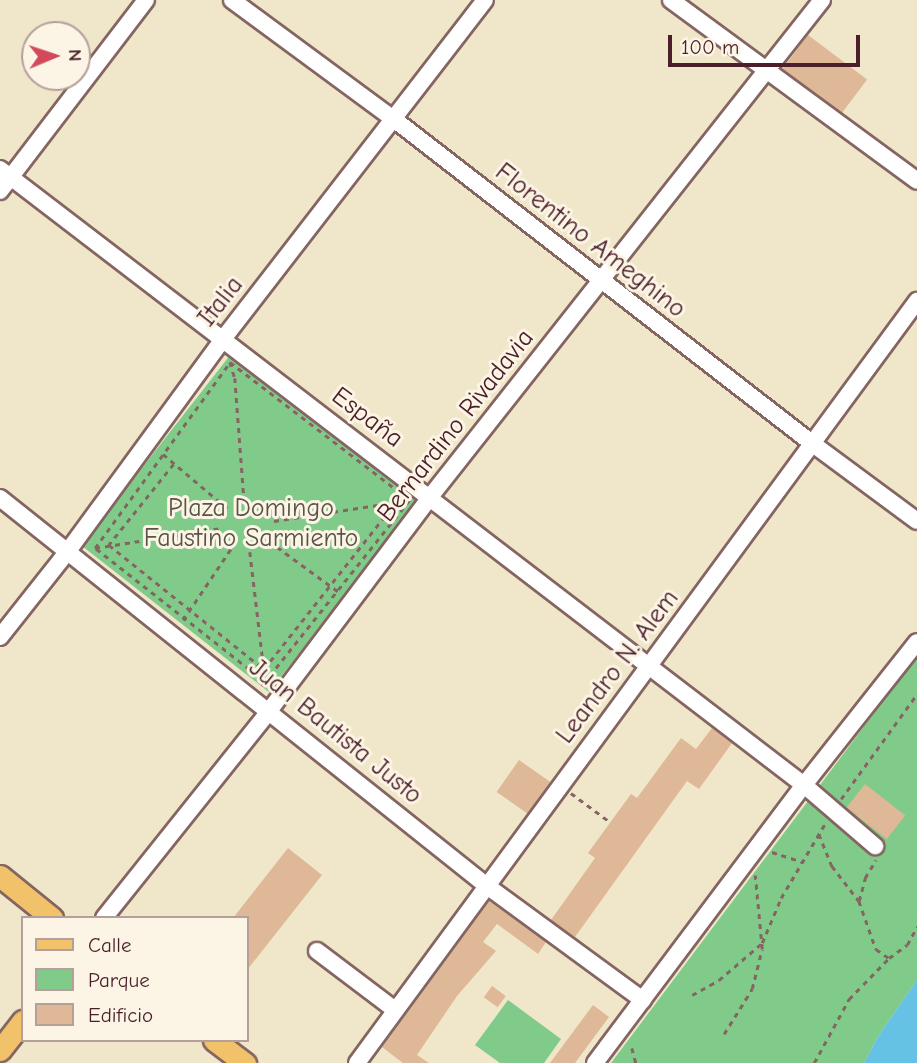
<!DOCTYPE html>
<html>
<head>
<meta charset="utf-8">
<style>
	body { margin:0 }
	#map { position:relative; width:917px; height:1063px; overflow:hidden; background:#f0e6c9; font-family:"Comic Neue",sans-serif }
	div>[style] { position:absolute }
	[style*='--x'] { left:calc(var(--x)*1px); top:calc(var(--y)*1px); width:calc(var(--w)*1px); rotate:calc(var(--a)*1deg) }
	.green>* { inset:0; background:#80cb89; transform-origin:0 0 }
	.water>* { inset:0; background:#66c2e4 }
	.building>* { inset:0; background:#dfb997; transform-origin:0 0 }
	.path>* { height:2.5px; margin-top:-1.25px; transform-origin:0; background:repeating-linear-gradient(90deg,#846562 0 5px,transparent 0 10px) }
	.roads { filter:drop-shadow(2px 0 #846562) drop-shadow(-2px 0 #846562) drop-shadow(0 2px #846562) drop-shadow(0 -2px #846562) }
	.minor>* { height:16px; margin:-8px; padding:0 8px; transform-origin:8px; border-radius:8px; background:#fff }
	.major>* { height:21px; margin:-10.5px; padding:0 10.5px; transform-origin:10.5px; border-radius:10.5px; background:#f2c26a }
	span { translate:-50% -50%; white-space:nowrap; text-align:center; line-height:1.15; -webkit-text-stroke:6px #fcf5e5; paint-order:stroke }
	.street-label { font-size:26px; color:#4a1f2b }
	.park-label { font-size:26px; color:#5a5347 }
	.legend { position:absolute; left:21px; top:916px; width:228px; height:126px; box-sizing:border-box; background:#fcf5e5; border:2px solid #b59f9b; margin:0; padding:9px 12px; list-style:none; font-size:21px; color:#4a1f2b }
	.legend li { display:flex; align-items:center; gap:14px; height:35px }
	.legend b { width:35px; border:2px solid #b59f9b }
	.north { position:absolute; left:21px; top:21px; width:70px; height:70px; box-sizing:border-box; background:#fcf5e5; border:2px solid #b59f9b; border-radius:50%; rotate:88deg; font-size:19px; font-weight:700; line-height:28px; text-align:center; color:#4a1f2b }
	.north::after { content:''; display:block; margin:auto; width:24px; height:32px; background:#d1495b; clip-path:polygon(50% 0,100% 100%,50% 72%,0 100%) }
	.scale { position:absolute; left:668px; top:35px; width:192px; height:32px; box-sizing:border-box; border:4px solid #4a1f2b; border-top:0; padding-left:9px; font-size:21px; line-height:24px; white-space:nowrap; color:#4a1f2b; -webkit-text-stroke:5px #fcf5e5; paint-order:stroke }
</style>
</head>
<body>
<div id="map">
	<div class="green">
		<div style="left:231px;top:354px;width:238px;height:243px;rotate:38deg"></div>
		<div style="clip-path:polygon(917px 656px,917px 980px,879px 1035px,864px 1063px,611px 1063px)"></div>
		<div style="clip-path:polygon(508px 1000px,561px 1039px,544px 1063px,500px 1063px,475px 1045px)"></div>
	</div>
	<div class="water">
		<div style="clip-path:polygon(917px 980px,917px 1063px,864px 1063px,879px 1035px)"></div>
	</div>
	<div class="building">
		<div style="left:808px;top:35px;width:74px;height:43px;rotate:37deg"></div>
		<div style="clip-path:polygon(712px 728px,732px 743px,699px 789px,687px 781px,575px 937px,551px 920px,595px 858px,588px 853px,631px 794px,637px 798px,681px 738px,696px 749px)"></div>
		<div style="left:519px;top:760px;width:38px;height:39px;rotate:35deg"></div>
		<div style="left:865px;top:784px;width:51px;height:30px;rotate:38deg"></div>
		<div style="clip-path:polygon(288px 848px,322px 875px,247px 970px,247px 918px,233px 918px)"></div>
		<div style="clip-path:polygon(489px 901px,546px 942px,538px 954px,497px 924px,483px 942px,496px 951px,457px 996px,417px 1055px,429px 1063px,403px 1063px,382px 1047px)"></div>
		<div style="left:492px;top:986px;width:17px;height:14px;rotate:36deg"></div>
		<div style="clip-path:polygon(593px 1005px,609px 1017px,575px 1063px,550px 1063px)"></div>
	</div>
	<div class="path">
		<div style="--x:230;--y:362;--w:227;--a:37.5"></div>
		<div style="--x:410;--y:500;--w:233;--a:128.5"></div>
		<div style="--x:265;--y:682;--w:216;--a:-141.8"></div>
		<div style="--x:95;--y:548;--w:230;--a:-54"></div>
		<div style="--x:230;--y:362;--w:17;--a:73"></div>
		<div style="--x:235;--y:378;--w:121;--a:85.7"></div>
		<div style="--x:163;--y:454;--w:84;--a:40.2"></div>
		<div style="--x:174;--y:464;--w:104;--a:128.7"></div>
		<div style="--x:109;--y:545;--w:198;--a:38.7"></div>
		<div style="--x:264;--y:669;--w:211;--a:-51.7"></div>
		<div style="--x:274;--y:521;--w:137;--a:-8.8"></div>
		<div style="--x:269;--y:541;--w:87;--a:36.1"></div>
		<div style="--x:95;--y:548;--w:128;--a:-9"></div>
		<div style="--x:250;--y:552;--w:118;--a:83.2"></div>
		<div style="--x:264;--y:669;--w:13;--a:86"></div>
		<div style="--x:265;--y:682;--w:6;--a:129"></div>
		<div style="--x:183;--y:620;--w:88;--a:-56.1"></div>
		<div style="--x:571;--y:793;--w:49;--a:36.6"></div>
		<div style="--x:841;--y:799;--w:130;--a:-54.1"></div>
		<div style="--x:819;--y:834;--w:35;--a:68"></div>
		<div style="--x:832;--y:866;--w:44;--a:52.4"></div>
		<div style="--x:859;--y:901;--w:51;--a:70.5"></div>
		<div style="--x:876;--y:949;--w:16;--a:35"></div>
		<div style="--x:772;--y:852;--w:32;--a:18"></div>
		<div style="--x:859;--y:901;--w:24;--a:-75"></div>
		<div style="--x:865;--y:878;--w:21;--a:-59"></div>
		<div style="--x:692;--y:995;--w:31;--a:-29"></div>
		<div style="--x:719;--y:980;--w:57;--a:-40.7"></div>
		<div style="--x:762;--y:943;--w:49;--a:-67.1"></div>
		<div style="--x:781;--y:898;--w:88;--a:-59.4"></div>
		<div style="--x:724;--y:1034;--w:53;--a:-58.1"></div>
		<div style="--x:752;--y:989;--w:41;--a:-76"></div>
		<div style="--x:762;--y:949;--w:74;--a:-95.4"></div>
		<div style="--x:632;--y:1048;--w:16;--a:75"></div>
		<div style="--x:814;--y:1063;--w:73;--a:-61.3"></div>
		<div style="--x:849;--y:999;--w:57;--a:-45.7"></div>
		<div style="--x:889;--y:958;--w:22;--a:-36"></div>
		<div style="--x:907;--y:945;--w:21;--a:-61"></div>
	</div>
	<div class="roads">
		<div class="minor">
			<div style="--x:232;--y:0;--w:202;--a:36.4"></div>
			<div style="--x:395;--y:120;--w:529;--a:37.78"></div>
			<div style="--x:813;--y:444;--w:129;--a:36.5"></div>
			<div style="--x:671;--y:0;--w:305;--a:36.3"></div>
			<div style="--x:0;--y:169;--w:1013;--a:37.46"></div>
			<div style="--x:804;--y:785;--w:94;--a:40.7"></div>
			<div style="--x:0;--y:191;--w:240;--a:-52.6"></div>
			<div style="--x:0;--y:498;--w:623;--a:38.54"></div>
			<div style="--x:487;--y:886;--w:193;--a:36.2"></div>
			<div style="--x:0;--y:637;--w:110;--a:-51.7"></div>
			<div style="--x:68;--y:551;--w:263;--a:-53.8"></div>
			<div style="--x:223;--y:339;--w:428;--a:-52.3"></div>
			<div style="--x:104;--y:918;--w:265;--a:-51.4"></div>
			<div style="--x:269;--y:711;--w:268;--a:-53"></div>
			<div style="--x:430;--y:497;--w:633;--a:-51.74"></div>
			<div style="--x:317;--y:951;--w:98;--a:37.1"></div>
			<div style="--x:357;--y:1063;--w:946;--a:-53.69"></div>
			<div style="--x:595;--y:1063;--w:348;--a:-53.1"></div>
			<div style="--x:804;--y:785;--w:182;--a:-51.7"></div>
		</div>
		<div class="major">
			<div style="--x:0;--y:876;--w:67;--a:38.9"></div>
			<div style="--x:214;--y:1040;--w:39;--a:37"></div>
			<div style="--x:0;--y:1050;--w:37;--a:-52"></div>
		</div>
	</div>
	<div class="street-label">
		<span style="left:590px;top:241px;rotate:38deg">Florentino Ameghino</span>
		<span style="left:221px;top:302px;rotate:-52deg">Italia</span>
		<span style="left:367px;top:418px;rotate:37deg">España</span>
		<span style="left:456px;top:426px;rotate:-52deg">Bernardino Rivadavia</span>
		<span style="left:618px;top:667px;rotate:-53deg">Leandro N. Alem</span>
		<span style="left:335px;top:732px;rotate:39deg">Juan Bautista Justo</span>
	</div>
	<div class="park-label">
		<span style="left:251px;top:524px">Plaza Domingo<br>Faustino Sarmiento</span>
	</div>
	<ul class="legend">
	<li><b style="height:9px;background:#f2c26a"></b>Calle</li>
	<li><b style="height:19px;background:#80cb89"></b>Parque</li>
	<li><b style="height:19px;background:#dfb997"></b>Edificio</li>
	</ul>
	<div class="north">N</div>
	<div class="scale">100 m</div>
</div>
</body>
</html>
